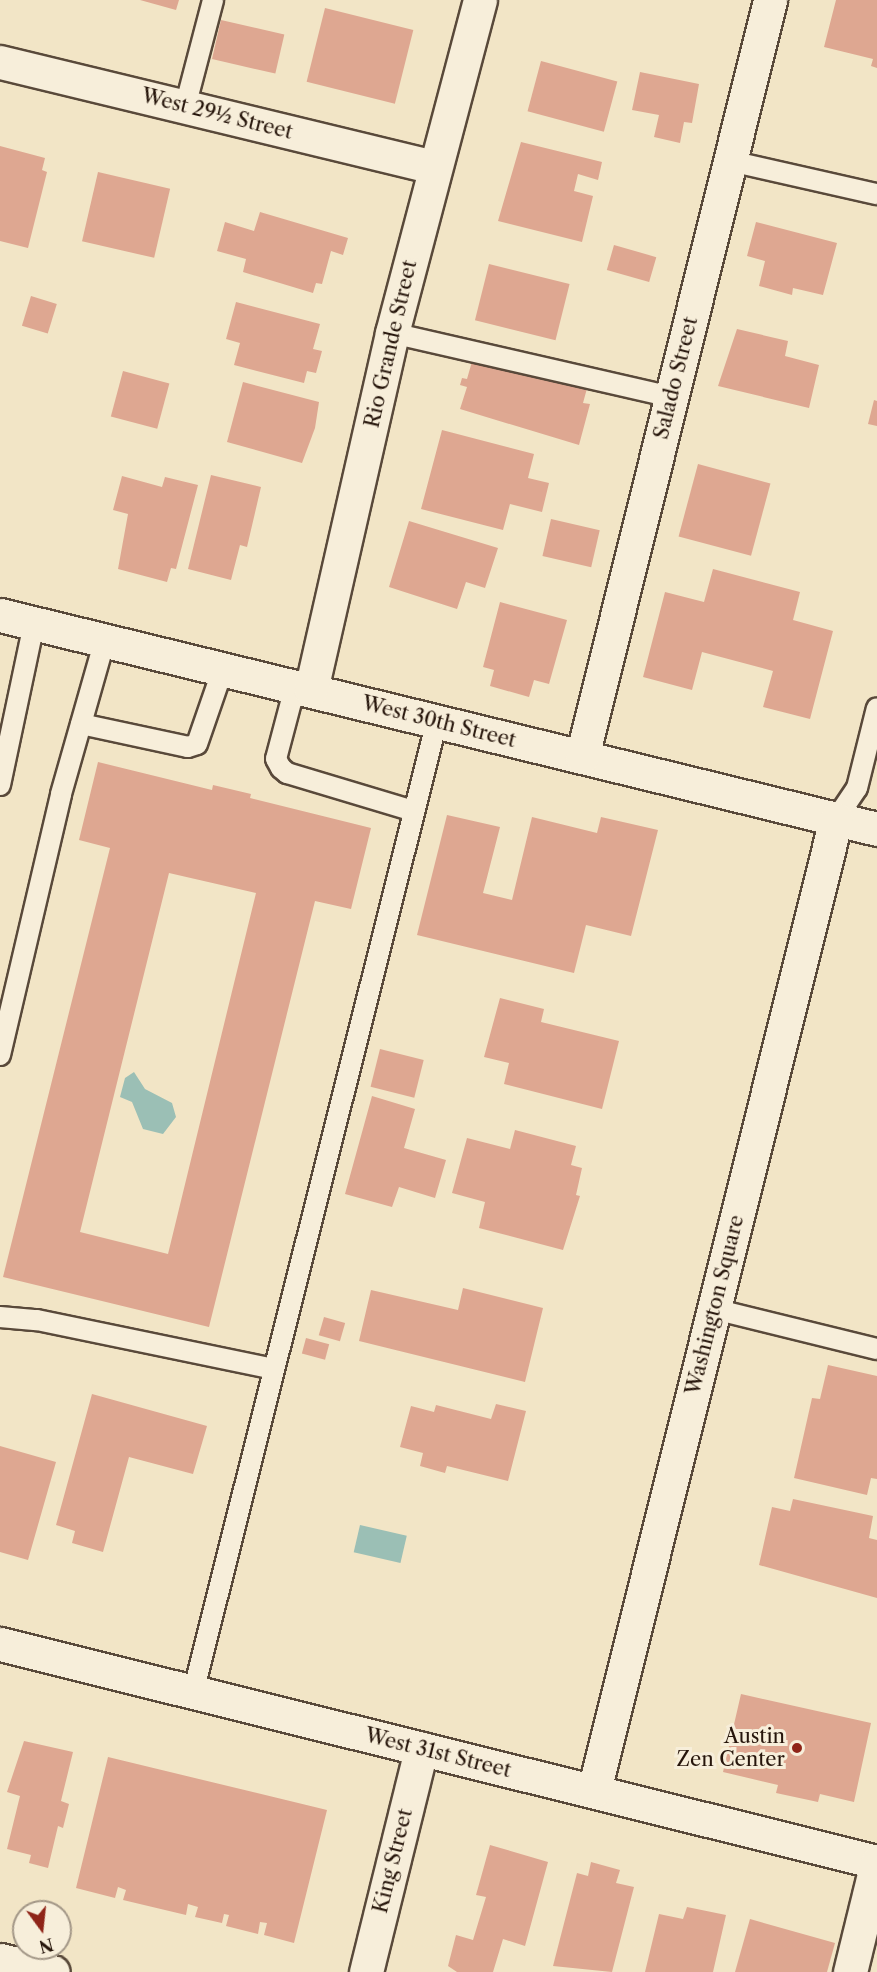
<!DOCTYPE html>
<html>
<head>
<meta charset="utf-8">
<style>
	body { margin:0 }
	#map { position:relative; width:877px; height:1972px; overflow:hidden; background:#f2e5c6; font-family:"Libre Caslon Text",serif }
	div>[style] { position:absolute }
	[style*='--x'] { left:calc(var(--x)*1px); top:calc(var(--y)*1px); width:calc(var(--w)*1px); rotate:calc(var(--a)*1deg) }
	.water>* { inset:0; background:#9bbfb5; transform-origin:0 0 }
	.building>* { inset:0; background:#dea791; transform-origin:0 0 }
	.roads { filter:drop-shadow(2px 0 #59493a) drop-shadow(-2px 0 #59493a) drop-shadow(0 2px #59493a) drop-shadow(0 -2px #59493a) }
	.lane>* { height:20px; margin:-10px; padding:0 10px; transform-origin:10px; border-radius:10px; background:#f7eeda }
	.street>* { height:33px; margin:-16.5px; padding:0 16.5px; transform-origin:16.5px; border-radius:16.5px; background:#f7eeda }
	.dots>* { width:16px; height:16px; translate:-50% -50%; box-sizing:border-box; border:3px solid #f7eeda; border-radius:50% }
	span { translate:-50% -50%; white-space:nowrap; text-align:center; line-height:1.15; -webkit-text-stroke:6px #f7eeda; paint-order:stroke }
	.street-label { font-size:20px; color:#26150b }
	.poi-label { font-size:20px; color:#26150b }
	.right { translate:-100% -50%; text-align:right }
	.north { position:absolute; left:12px; top:1900px; width:60px; height:60px; box-sizing:border-box; background:#f7eeda; border:2px solid #a39787; border-radius:50%; rotate:165deg; font-size:16px; font-weight:700; line-height:24px; text-align:center; color:#26150b }
	.north::after { content:''; display:block; margin:auto; width:21px; height:27px; background:#8f2418; clip-path:polygon(50% 0,100% 100%,50% 72%,0 100%) }
</style>
</head>
<body>
<div id="map">
	<div class="water">
		<div style="clip-path:polygon(134px 1072px,145px 1089px,172px 1103px,176px 1117px,163px 1134px,143px 1129px,132px 1102px,120px 1097px,125px 1078px)"></div>
		<div style="left:360px;top:1525px;width:48px;height:28px;rotate:13deg"></div>
	</div>
	<div class="building">
		<div style="clip-path:polygon(140px 0,179px 0,176px 10px)"></div>
		<div style="clip-path:polygon(836px 0,877px 0,877px 68px,871px 66px,873px 59px,824px 47px)"></div>
		<div style="left:325px;top:8px;width:91px;height:76px;rotate:14deg"></div>
		<div style="left:221px;top:20px;width:65px;height:40px;rotate:13deg"></div>
		<div style="left:541px;top:61px;width:79px;height:52px;rotate:15deg"></div>
		<div style="clip-path:polygon(640px 72px,699px 84px,692px 123px,684px 122px,680px 143px,654px 137px,659px 115px,632px 110px)"></div>
		<div style="clip-path:polygon(521px 142px,602px 162px,598px 180px,578px 174px,574px 191px,593px 196px,582px 242px,498px 221px)"></div>
		<div style="clip-path:polygon(0 146px,45px 158px,42px 170px,47px 172px,28px 248px,0 241px)"></div>
		<div style="left:98px;top:172px;width:74px;height:71px;rotate:13deg"></div>
		<div style="clip-path:polygon(260px 212px,348px 238px,343px 255px,331px 251px,322px 284px,316px 283px,313px 293px,243px 272px,246px 259px,217px 251px,225px 222px,254px 231px)"></div>
		<div style="clip-path:polygon(756px 222px,837px 243px,823px 295px,793px 288px,792px 295px,759px 286px,765px 261px,747px 256px)"></div>
		<div style="left:614px;top:245px;width:44px;height:26px;rotate:16deg"></div>
		<div style="left:489px;top:264px;width:83px;height:58px;rotate:14deg"></div>
		<div style="left:31px;top:296px;width:27px;height:31px;rotate:17deg"></div>
		<div style="clip-path:polygon(236px 302px,320px 324px,313px 349px,322px 351px,316px 373px,307px 371px,304px 383px,234px 365px,240px 343px,226px 339px)"></div>
		<div style="clip-path:polygon(737px 329px,788px 341px,785px 356px,819px 365px,809px 408px,718px 386px)"></div>
		<div style="clip-path:polygon(475px 351px,589px 381px,583px 403px,590px 404px,579px 445px,460px 409px,467px 387px,460px 385px,462px 378px,467px 379px)"></div>
		<div style="left:123px;top:371px;width:48px;height:47px;rotate:15deg"></div>
		<div style="clip-path:polygon(243px 382px,319px 402px,315px 428px,302px 463px,227px 442px)"></div>
		<div style="clip-path:polygon(874px 400px,877px 401px,877px 426px,868px 424px)"></div>
		<div style="clip-path:polygon(442px 430px,534px 454px,528px 478px,549px 483px,542px 512px,510px 504px,503px 530px,421px 509px)"></div>
		<div style="left:698px;top:464px;width:75px;height:75px;rotate:15deg"></div>
		<div style="clip-path:polygon(211px 475px,261px 487px,247px 547px,240px 545px,231px 580px,188px 569px)"></div>
		<div style="clip-path:polygon(122px 476px,162px 487px,165px 477px,198px 485px,176px 569px,171px 568px,167px 582px,118px 569px,128px 514px,113px 510px)"></div>
		<div style="left:551px;top:519px;width:50px;height:38px;rotate:13deg"></div>
		<div style="clip-path:polygon(409px 521px,498px 548px,485px 588px,466px 582px,457px 609px,389px 587px)"></div>
		<div style="clip-path:polygon(713px 569px,800px 592px,793px 620px,833px 631px,810px 719px,763px 707px,773px 671px,702px 652px,692px 690px,643px 677px,665px 592px,704px 602px)"></div>
		<div style="clip-path:polygon(500px 602px,567px 620px,549px 684px,534px 680px,529px 697px,490px 686px,494px 670px,483px 667px)"></div>
		<div style="clip-path:polygon(evenodd,98px 762px,212px 790px,213px 785px,251px 794px,250px 798px,371px 828px,351px 909px,315px 901px,209px 1327px,3px 1277px,110px 848px,79px 840px,98px 762px,169px 873px,256px 893px,168px 1254px,80px 1232px,169px 873px)"></div>
		<div style="clip-path:polygon(447px 815px,500px 827px,483px 893px,512px 900px,532px 817px,597px 833px,601px 817px,658px 830px,631px 936px,586px 925px,574px 973px,417px 935px)"></div>
		<div style="clip-path:polygon(500px 998px,544px 1009px,541px 1022px,619px 1041px,602px 1109px,504px 1084px,509px 1063px,484px 1057px)"></div>
		<div style="left:380px;top:1049px;width:45px;height:39px;rotate:14deg"></div>
		<div style="clip-path:polygon(372px 1096px,415px 1109px,404px 1148px,446px 1160px,435px 1198px,399px 1187px,392px 1207px,345px 1194px)"></div>
		<div style="clip-path:polygon(515px 1130px,576px 1146px,571px 1165px,582px 1168px,576px 1195px,580px 1196px,563px 1250px,479px 1228px,485px 1202px,452px 1193px,467px 1138px,510px 1149px)"></div>
		<div style="clip-path:polygon(463px 1288px,543px 1308px,525px 1382px,359px 1341px,371px 1290px,458px 1310px)"></div>
		<div style="left:324px;top:1317px;width:22px;height:19px;rotate:16deg"></div>
		<div style="left:306px;top:1338px;width:24px;height:16px;rotate:15deg"></div>
		<div style="clip-path:polygon(828px 1365px,877px 1376px,877px 1479px,871px 1478px,867px 1495px,794px 1478px,812px 1398px,820px 1399px)"></div>
		<div style="clip-path:polygon(92px 1394px,207px 1426px,193px 1474px,129px 1457px,103px 1552px,72px 1543px,75px 1531px,56px 1525px)"></div>
		<div style="clip-path:polygon(496px 1404px,526px 1411px,508px 1481px,447px 1466px,445px 1473px,420px 1466px,423px 1453px,400px 1447px,411px 1406px,434px 1412px,436px 1405px,491px 1419px)"></div>
		<div style="clip-path:polygon(0 1446px,56px 1462px,28px 1560px,0 1552px)"></div>
		<div style="clip-path:polygon(793px 1499px,873px 1516px,869px 1538px,877px 1540px,877px 1598px,759px 1565px,772px 1507px,790px 1511px)"></div>
		<div style="clip-path:polygon(741px 1694px,871px 1723px,854px 1802px,820px 1794px,818px 1802px,776px 1793px,778px 1785px,723px 1772px)"></div>
		<div style="clip-path:polygon(24px 1741px,73px 1752px,61px 1801px,69px 1804px,63px 1828px,58px 1826px,48px 1868px,29px 1863px,31px 1855px,7px 1849px,20px 1796px,7px 1792px)"></div>
		<div style="clip-path:polygon(108px 1757px,327px 1810px,294px 1943px,264px 1935px,267px 1923px,260px 1922px,258px 1934px,226px 1926px,229px 1915px,224px 1914px,222px 1923px,195px 1917px,198px 1907px,188px 1904px,186px 1915px,123px 1900px,126px 1890px,118px 1887px,115px 1898px,76px 1888px)"></div>
		<div style="clip-path:polygon(490px 1845px,548px 1862px,525px 1946px,503px 1939px,493px 1972px,457px 1972px,448px 1966px,456px 1935px,473px 1940px,486px 1897px,476px 1895px)"></div>
		<div style="clip-path:polygon(591px 1862px,620px 1870px,616px 1883px,634px 1887px,612px 1972px,553px 1966px,577px 1873px,588px 1876px)"></div>
		<div style="clip-path:polygon(687px 1907px,726px 1915px,713px 1972px,645px 1972px,659px 1914px,683px 1919px)"></div>
		<div style="clip-path:polygon(750px 1919px,835px 1943px,827px 1972px,735px 1972px)"></div>
	</div>
	<div class="roads">
		<div class="lane">
			<div style="--x:185;--y:107;--w:111;--a:-75.3"></div>
			<div style="--x:730;--y:161;--w:151;--a:12.7"></div>
			<div style="--x:392;--y:333;--w:287;--a:12.9"></div>
			<div style="--x:295;--y:687;--w:74;--a:104.8"></div>
			<div style="--x:276;--y:759;--w:10;--a:61"></div>
			<div style="--x:281;--y:768;--w:8;--a:40"></div>
			<div style="--x:287;--y:773;--w:133;--a:16.7"></div>
			<div style="--x:81;--y:724;--w:109;--a:12.1"></div>
			<div style="--x:188;--y:747;--w:9;--a:-18"></div>
			<div style="--x:197;--y:744;--w:79;--a:-70.9"></div>
			<div style="--x:0;--y:785;--w:166;--a:-78.1"></div>
			<div style="--x:836;--y:819;--w:37;--a:-56"></div>
			<div style="--x:857;--y:788;--w:82;--a:-76"></div>
			<div style="--x:0;--y:1055;--w:268;--a:-76.8"></div>
			<div style="--x:61;--y:794;--w:160;--a:-74.1"></div>
			<div style="--x:714;--y:1309;--w:168;--a:13.8"></div>
			<div style="--x:0;--y:1317;--w:37;--a:5"></div>
			<div style="--x:37;--y:1320;--w:242;--a:11.7"></div>
			<div style="--x:193;--y:1693;--w:1002;--a:-75.91"></div>
		</div>
		<div class="street">
			<div style="--x:0;--y:62;--w:447;--a:13.6"></div>
			<div style="--x:0;--y:615;--w:903;--a:13.71"></div>
			<div style="--x:311;--y:690;--w:366;--a:-77.2"></div>
			<div style="--x:392;--y:333;--w:344;--a:-75.2"></div>
			<div style="--x:582;--y:757;--w:780;--a:-76.05"></div>
			<div style="--x:0;--y:1644;--w:904;--a:13.96"></div>
			<div style="--x:594;--y:1791;--w:1002;--a:-76.02"></div>
			<div style="--x:0;--y:1960;--w:54;--a:12.8"></div>
			<div style="--x:366;--y:1972;--w:230;--a:-76.1"></div>
			<div style="--x:850;--y:1972;--w:113;--a:-76.2"></div>
		</div>
	</div>
	<div class="dots">
		<div style="left:797px;top:1748px;background:#8f2418"></div>
	</div>
	<div class="street-label">
		<span style="left:217px;top:114px;rotate:14deg">West 29½ Street</span>
		<span style="left:391px;top:344px;rotate:-77deg">Rio Grande Street</span>
		<span style="left:676px;top:378px;rotate:-76deg">Salado Street</span>
		<span style="left:439px;top:722px;rotate:14deg">West 30th Street</span>
		<span style="left:715px;top:1305px;rotate:-76deg">Washington Square</span>
		<span style="left:438px;top:1753px;rotate:14deg">West 31st Street</span>
		<span style="left:393px;top:1861px;rotate:-76deg">King Street</span>
	</div>
	<div class="poi-label">
		<span class="right" style="left:785px;top:1748px">Austin<br>Zen Center</span>
	</div>
	<div class="north">N</div>
</div>
</body>
</html>
